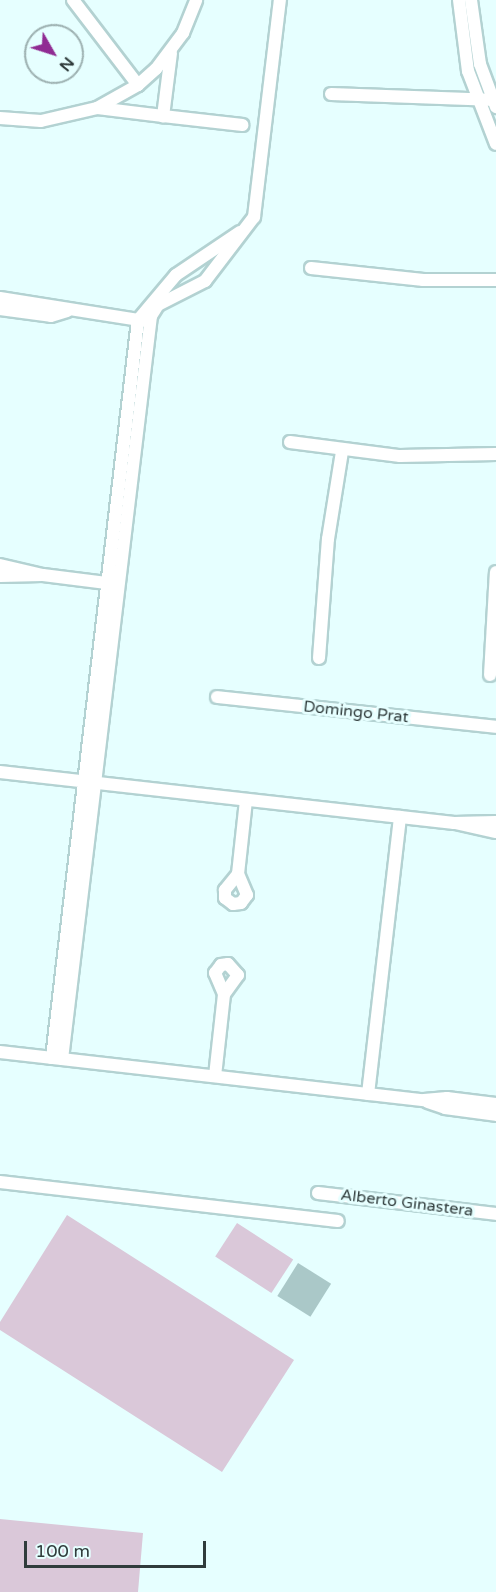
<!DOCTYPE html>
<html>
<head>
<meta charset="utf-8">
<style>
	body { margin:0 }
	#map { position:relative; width:496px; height:1592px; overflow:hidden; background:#e6ffff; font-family:"Varela Round",sans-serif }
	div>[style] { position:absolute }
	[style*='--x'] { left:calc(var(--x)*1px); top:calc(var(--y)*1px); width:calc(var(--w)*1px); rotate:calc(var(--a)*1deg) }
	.green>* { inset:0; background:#dac8d9; transform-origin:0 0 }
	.building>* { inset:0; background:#aac8c8; transform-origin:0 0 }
	.roads { filter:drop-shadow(2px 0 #b3d2d2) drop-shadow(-2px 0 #b3d2d2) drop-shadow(0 2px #b3d2d2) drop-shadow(0 -2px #b3d2d2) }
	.minor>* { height:12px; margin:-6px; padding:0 6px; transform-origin:6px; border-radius:6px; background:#fff }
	span { translate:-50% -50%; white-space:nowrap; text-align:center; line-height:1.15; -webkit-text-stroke:6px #e6ffff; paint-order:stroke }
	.street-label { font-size:16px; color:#303c3c }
	.north { position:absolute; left:24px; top:24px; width:60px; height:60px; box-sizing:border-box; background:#e6ffff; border:2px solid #9db1b1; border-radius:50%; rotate:129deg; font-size:16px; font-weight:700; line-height:24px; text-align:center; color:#303c3c }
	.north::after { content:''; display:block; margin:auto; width:21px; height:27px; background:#902c93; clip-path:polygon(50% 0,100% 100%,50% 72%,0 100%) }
	.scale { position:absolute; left:24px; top:1541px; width:182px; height:27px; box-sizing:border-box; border:3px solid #303c3c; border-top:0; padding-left:8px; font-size:18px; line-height:21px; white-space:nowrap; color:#303c3c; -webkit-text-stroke:4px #e6ffff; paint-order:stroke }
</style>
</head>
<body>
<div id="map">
	<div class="green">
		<div style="clip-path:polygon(67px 1215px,294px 1360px,222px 1472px,0 1330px,0 1322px)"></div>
		<div style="left:237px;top:1223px;width:67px;height:40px;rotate:33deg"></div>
		<div style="clip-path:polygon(0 1519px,143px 1533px,138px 1592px,0 1592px)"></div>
	</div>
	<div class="building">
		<div style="left:298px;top:1263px;width:39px;height:39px;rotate:32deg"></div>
	</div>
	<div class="roads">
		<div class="minor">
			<div style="--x:73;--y:0;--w:107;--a:52.6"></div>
			<div style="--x:459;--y:0;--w:72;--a:82.8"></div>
			<div style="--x:468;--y:71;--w:78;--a:69"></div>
			<div style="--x:471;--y:0;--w:65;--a:82"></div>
			<div style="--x:480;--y:64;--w:46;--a:69.6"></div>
			<div style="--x:171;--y:53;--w:64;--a:97.2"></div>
			<div style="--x:163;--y:116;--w:66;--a:-173.1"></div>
			<div style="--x:97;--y:108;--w:47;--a:-29.3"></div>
			<div style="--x:138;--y:85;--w:24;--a:-42"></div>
			<div style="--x:156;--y:69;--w:45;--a:-53.1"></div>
			<div style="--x:183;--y:33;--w:35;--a:-68"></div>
			<div style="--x:331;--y:94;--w:165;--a:2.1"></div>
			<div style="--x:163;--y:116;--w:80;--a:6.5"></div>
			<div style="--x:0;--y:118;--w:41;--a:4.2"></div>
			<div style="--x:41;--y:121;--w:57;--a:-13.1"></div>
			<div style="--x:311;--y:268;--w:113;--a:6.1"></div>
			<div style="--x:423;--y:280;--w:73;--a:0"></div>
			<div style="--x:0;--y:298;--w:148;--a:9"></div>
			<div style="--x:0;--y:309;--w:51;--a:7.8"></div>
			<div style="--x:51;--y:316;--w:17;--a:-17"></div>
			<div style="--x:290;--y:442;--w:111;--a:7.3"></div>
			<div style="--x:400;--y:456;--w:96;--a:-1.2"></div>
			<div style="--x:0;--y:565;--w:44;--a:13.1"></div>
			<div style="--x:43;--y:575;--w:72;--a:7.2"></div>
			<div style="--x:0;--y:576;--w:42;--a:-1.4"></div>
			<div style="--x:319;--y:658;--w:119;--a:-85.7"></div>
			<div style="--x:328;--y:539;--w:88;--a:-80.9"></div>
			<div style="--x:490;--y:675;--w:103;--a:-86.7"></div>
			<div style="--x:217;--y:697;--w:281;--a:6.1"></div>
			<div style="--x:0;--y:772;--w:457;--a:6.4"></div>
			<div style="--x:454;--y:823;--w:42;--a:-1.4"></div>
			<div style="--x:455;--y:823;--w:42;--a:12.4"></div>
			<div style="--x:238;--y:874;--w:21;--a:129"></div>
			<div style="--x:225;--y:890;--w:8;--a:90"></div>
			<div style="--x:225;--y:898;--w:10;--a:37"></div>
			<div style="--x:233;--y:904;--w:8;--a:-7"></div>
			<div style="--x:241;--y:903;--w:10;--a:-53"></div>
			<div style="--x:247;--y:895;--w:23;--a:-113"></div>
			<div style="--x:238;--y:874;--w:74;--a:-83.8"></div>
			<div style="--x:0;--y:1052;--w:427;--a:6.5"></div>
			<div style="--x:424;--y:1100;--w:23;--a:-5"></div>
			<div style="--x:447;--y:1098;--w:49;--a:7"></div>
			<div style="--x:52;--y:1058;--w:743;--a:-83.35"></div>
			<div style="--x:138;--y:320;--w:59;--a:-49.8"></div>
			<div style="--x:176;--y:275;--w:77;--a:-33.9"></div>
			<div style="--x:62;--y:1059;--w:748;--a:-83.17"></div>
			<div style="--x:151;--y:316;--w:13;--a:-58"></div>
			<div style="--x:158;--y:305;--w:53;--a:-27.1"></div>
			<div style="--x:205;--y:281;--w:81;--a:-52.6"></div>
			<div style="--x:254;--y:217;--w:219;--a:-83.2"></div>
			<div style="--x:215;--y:1076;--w:82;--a:-83.7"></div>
			<div style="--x:224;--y:994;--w:23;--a:-113"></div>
			<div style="--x:215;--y:973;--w:10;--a:-53"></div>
			<div style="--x:221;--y:965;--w:7;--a:-8"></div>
			<div style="--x:228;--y:964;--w:15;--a:48"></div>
			<div style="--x:238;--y:975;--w:24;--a:126"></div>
			<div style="--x:368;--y:1094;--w:279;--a:-83.4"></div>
			<div style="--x:428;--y:1102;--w:18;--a:19"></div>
			<div style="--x:445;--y:1108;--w:51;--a:7.8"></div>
			<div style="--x:0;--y:1182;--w:340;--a:6.6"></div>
			<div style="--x:318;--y:1193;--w:179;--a:6.7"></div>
		</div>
	</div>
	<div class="street-label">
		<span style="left:356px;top:712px;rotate:6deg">Domingo Prat</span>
		<span style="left:407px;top:1203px;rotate:7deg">Alberto Ginastera</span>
	</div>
	<div class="north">N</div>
	<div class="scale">100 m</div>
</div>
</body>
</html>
